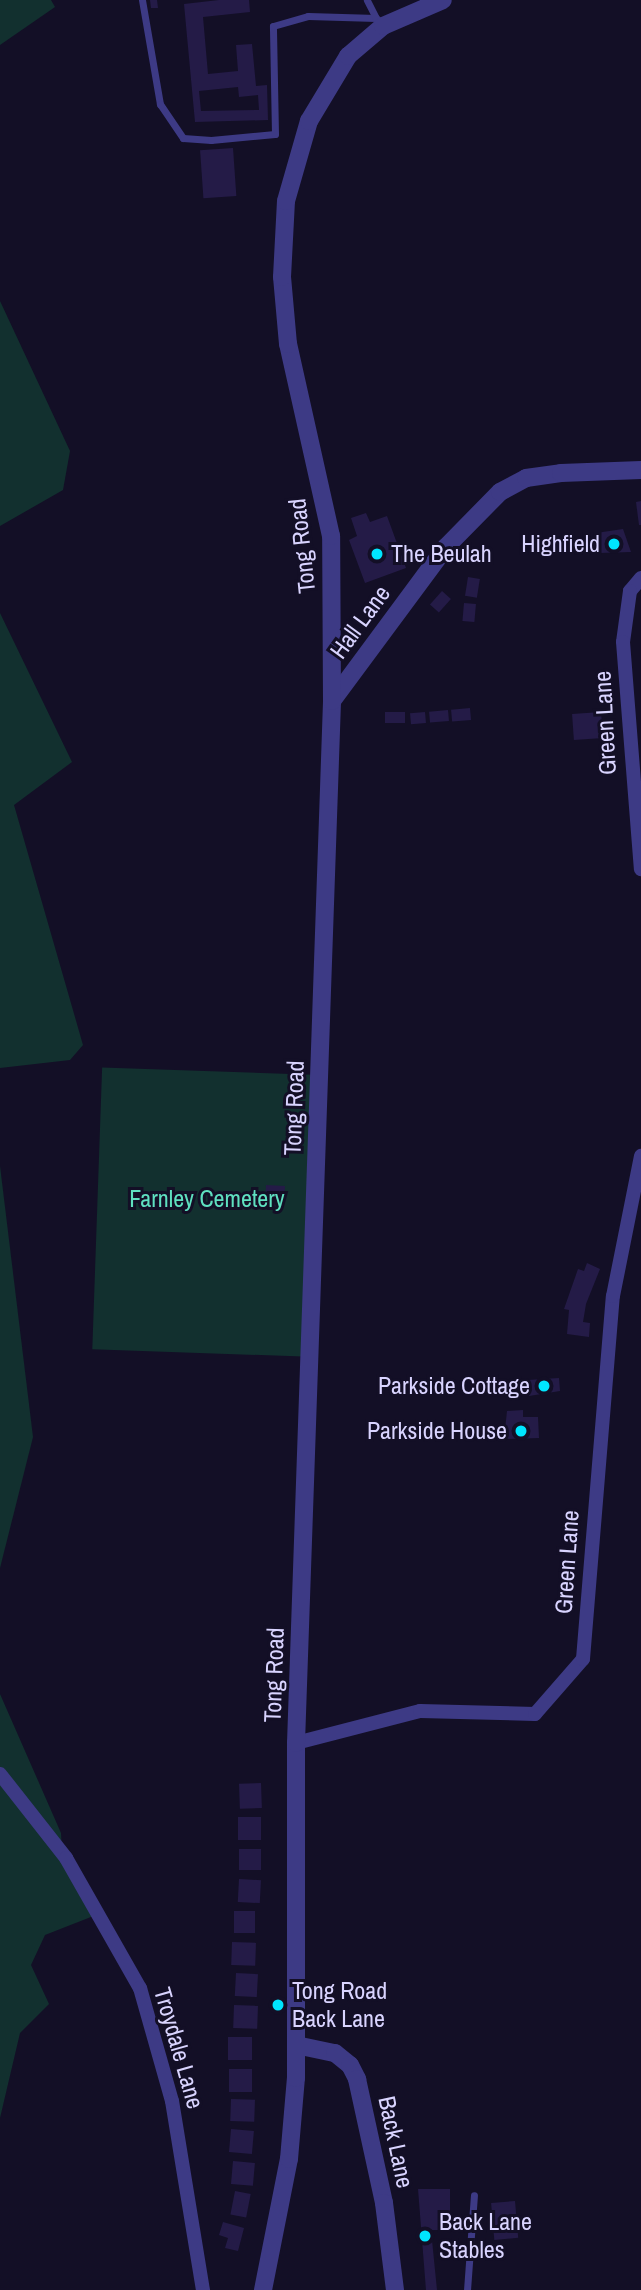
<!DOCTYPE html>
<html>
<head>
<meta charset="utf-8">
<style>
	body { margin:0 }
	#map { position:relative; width:641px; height:2290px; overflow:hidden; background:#130f26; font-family:"Archivo Narrow",sans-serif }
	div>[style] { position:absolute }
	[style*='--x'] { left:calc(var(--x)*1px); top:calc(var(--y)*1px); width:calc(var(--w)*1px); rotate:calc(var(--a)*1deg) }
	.green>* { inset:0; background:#12302f; transform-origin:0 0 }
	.building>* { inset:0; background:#241b47; transform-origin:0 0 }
	.service>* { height:7px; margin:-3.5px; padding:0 3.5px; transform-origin:3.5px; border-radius:3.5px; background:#3d3a85 }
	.minor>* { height:14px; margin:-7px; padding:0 7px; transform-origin:7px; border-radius:7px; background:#3d3a85 }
	.tertiary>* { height:18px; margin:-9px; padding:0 9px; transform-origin:9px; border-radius:9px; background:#3d3a85 }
	.dots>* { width:19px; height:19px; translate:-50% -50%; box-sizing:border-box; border:4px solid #130f26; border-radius:50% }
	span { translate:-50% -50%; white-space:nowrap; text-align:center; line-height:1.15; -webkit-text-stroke:6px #130f26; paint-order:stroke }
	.poi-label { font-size:24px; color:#d9d4ff }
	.right { translate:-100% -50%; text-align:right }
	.left { translate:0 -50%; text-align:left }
	.street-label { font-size:24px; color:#d9d4ff }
	.park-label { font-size:24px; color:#5fe0c0 }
</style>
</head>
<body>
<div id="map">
	<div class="green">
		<div style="clip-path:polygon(0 0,51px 0,55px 7px,0 45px)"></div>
		<div style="clip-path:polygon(0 301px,70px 451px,63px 490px,0 526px)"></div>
		<div style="clip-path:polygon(0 613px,72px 762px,14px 805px,83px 1045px,70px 1060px,0 1068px)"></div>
		<div style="left:320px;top:1075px;width:282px;height:218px;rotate:92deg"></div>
		<div style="clip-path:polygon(0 1166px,33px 1437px,0 1568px)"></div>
		<div style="clip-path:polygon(0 1694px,61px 1833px,62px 1852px,96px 1915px,45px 1935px,31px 1965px,49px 2004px,20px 2033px,0 2118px)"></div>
	</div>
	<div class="building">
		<div style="clip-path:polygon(150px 0,157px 0,158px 8px,151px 8px)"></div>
		<div style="clip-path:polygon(evenodd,219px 0,249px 0,250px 12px,203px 17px,208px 74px,238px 71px,236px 45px,252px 44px,256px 86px,267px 85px,268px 120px,195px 122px,184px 4px,219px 0,238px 87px,239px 97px,258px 95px,259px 110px,201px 111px,199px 91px,238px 87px)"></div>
		<div style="left:233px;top:148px;width:48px;height:33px;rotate:86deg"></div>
		<div style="clip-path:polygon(641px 501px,641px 525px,639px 525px,636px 502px)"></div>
		<div style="clip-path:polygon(366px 513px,370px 522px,387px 516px,406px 568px,365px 583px,349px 540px,357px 536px,351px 518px)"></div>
		<div style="clip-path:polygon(623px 529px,631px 552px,599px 553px,596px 533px)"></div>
		<div style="left:468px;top:577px;width:12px;height:19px;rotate:9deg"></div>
		<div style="left:442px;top:591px;width:12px;height:18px;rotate:42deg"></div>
		<div style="left:464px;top:603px;width:12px;height:18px;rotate:5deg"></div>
		<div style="left:470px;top:708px;width:12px;height:19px;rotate:85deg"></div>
		<div style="left:448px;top:710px;width:11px;height:19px;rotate:85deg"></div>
		<div style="left:405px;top:712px;width:11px;height:20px;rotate:90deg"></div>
		<div style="left:425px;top:712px;width:11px;height:15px;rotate:85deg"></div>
		<div style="left:601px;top:712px;width:26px;height:29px;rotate:86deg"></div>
		<div style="left:266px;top:1185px;width:19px;height:22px;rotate:3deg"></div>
		<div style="clip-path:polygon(587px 1263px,600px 1269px,586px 1304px,583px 1322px,590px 1323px,589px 1337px,567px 1334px,569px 1310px,564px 1309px,578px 1269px,584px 1271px)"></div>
		<div style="clip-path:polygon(559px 1378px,560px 1391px,529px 1396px,528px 1380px)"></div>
		<div style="clip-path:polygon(523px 1410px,523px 1417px,538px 1417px,539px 1438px,504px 1439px,507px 1411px)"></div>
		<div style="left:261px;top:1783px;width:25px;height:22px;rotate:88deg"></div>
		<div style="left:238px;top:1817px;width:23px;height:23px"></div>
		<div style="left:239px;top:1849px;width:22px;height:21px"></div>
		<div style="left:239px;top:1879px;width:22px;height:23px;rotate:3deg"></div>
		<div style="left:234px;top:1911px;width:21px;height:22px"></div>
		<div style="left:232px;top:1942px;width:24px;height:23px;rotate:2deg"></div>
		<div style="left:236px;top:1973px;width:22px;height:23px;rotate:3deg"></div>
		<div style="left:234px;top:2005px;width:24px;height:23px;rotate:2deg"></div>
		<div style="left:228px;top:2037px;width:24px;height:23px"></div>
		<div style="left:229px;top:2069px;width:23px;height:23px"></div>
		<div style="left:231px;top:2099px;width:24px;height:22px;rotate:2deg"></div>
		<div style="left:231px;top:2129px;width:23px;height:23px;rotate:5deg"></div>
		<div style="left:233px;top:2161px;width:22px;height:23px;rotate:5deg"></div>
		<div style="clip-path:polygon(418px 2189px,450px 2189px,450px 2230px,431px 2230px,437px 2290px,426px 2290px)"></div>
		<div style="left:235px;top:2191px;width:16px;height:24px;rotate:11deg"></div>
		<div style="left:515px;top:2201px;width:37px;height:24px;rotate:85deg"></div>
		<div style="clip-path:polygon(223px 2222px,244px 2228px,238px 2251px,225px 2248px,228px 2238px,219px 2235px)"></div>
	</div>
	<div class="service">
		<div style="--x:142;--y:0;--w:106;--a:80.2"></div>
		<div style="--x:160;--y:104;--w:41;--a:55.9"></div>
		<div style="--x:183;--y:138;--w:28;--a:4"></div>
		<div style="--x:211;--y:140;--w:64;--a:-5.4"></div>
		<div style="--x:275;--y:134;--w:108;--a:-91.1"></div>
		<div style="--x:273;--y:26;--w:36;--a:-16"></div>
		<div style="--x:308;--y:16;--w:68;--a:1.7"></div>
		<div style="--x:376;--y:18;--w:20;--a:-117"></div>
		<div style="--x:467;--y:2290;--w:95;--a:-85.8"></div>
	</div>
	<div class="minor">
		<div style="--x:641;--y:578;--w:17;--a:130"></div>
		<div style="--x:630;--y:591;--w:51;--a:97.8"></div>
		<div style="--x:623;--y:642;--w:228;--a:85.5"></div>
		<div style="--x:296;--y:1743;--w:128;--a:-14.5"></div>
		<div style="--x:420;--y:1711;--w:115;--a:1.5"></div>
		<div style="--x:535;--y:1714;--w:73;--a:-48.9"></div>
		<div style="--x:583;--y:1659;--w:364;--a:-85.3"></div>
		<div style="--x:613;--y:1296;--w:143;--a:-78.7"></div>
		<div style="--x:0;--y:1774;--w:107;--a:51.8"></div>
		<div style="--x:66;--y:1858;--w:150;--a:60.4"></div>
		<div style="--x:140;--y:1988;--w:117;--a:74.2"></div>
		<div style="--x:172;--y:2101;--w:192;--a:80.7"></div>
	</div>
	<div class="tertiary">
		<div style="--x:332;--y:701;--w:192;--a:-53.5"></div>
		<div style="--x:446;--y:547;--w:77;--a:-45.5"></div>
		<div style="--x:500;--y:492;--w:30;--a:-28"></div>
		<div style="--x:526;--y:478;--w:35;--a:-8"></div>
		<div style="--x:561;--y:473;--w:80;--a:-2.1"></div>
		<div style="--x:296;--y:2045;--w:40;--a:12"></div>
		<div style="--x:335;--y:2053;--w:19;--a:39"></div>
		<div style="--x:350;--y:2065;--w:16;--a:63"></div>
		<div style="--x:357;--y:2079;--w:127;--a:77.7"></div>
		<div style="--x:384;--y:2203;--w:88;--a:82.8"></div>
		<div style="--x:263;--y:2290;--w:134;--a:-78.8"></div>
		<div style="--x:289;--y:2159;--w:81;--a:-85.1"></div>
		<div style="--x:296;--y:2078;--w:335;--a:-90"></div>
		<div style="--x:296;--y:1743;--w:1043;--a:-88.02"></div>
		<div style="--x:332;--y:701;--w:165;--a:-90.3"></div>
		<div style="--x:331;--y:536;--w:197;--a:-102.6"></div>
		<div style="--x:288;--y:344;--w:67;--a:-95.1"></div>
		<div style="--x:282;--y:277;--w:76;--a:-87"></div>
		<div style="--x:286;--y:201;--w:83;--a:-74"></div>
		<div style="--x:309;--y:121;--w:76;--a:-59"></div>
		<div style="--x:348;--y:56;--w:46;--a:-40.6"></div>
		<div style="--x:383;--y:26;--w:65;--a:-23.4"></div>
	</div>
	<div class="dots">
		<div style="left:614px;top:544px;background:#00e5ff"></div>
		<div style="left:377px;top:554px;background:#00e5ff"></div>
		<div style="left:544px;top:1386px;background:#00e5ff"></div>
		<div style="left:521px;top:1431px;background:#00e5ff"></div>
		<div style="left:278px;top:2005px;background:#00e5ff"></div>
		<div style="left:425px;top:2236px;background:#00e5ff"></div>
	</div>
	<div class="poi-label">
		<span class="right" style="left:600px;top:544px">Highfield</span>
		<span class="left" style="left:391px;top:554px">The Beulah</span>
		<span class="right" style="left:530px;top:1386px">Parkside Cottage</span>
		<span class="right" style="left:507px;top:1431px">Parkside House</span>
		<span class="left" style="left:292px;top:2005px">Tong Road<br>Back Lane</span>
		<span class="left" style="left:439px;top:2236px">Back Lane<br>Stables</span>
	</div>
	<div class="street-label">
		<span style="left:302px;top:546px;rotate:-96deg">Tong Road</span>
		<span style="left:360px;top:622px;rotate:-54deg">Hall Lane</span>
		<span style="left:605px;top:723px;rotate:-93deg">Green Lane</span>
		<span style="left:294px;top:1108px;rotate:-88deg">Tong Road</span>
		<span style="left:567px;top:1562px;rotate:-86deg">Green Lane</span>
		<span style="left:274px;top:1675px;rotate:-88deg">Tong Road</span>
		<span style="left:179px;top:2048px;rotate:74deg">Troydale Lane</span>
		<span style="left:396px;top:2142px;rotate:78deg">Back Lane</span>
	</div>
	<div class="park-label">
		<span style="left:207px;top:1199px">Farnley Cemetery</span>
	</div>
</div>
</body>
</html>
